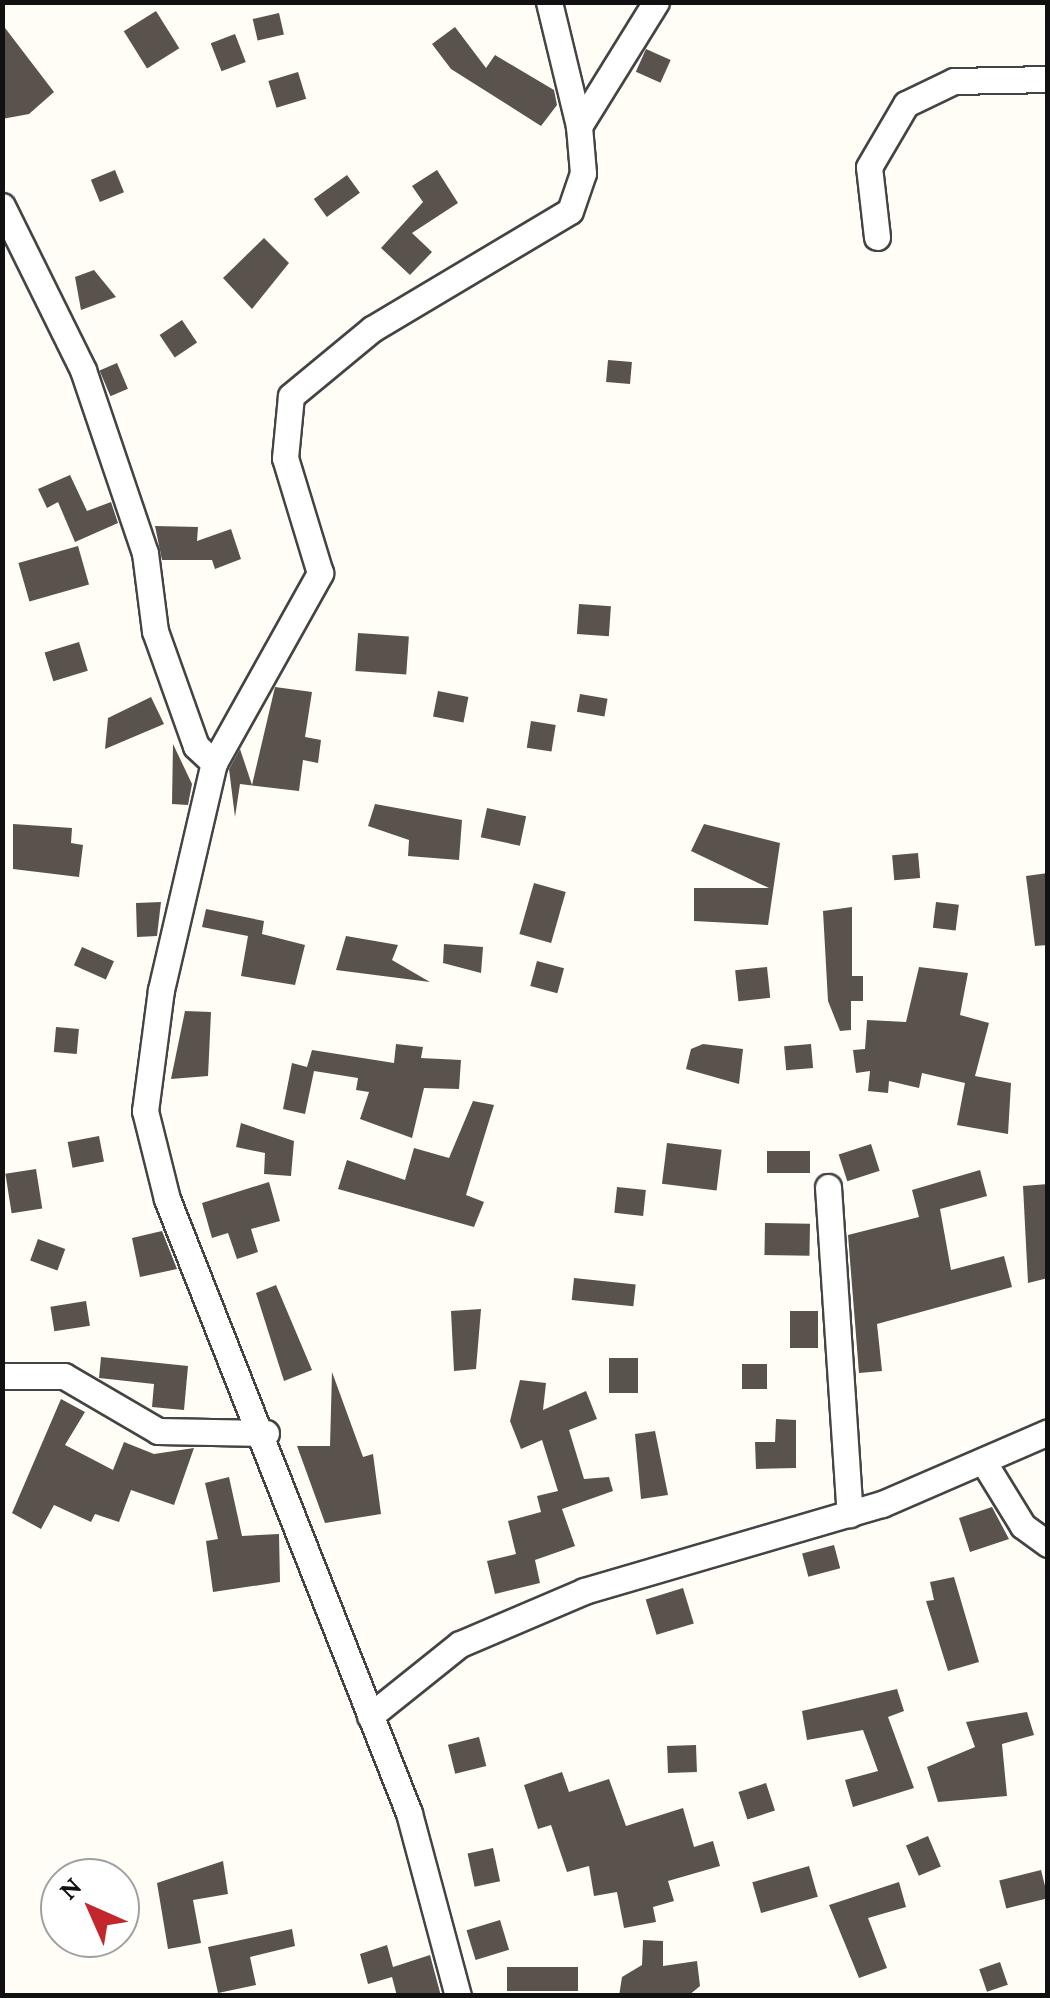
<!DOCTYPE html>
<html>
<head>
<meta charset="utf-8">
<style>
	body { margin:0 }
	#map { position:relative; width:1050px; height:1998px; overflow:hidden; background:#fffdf5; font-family:"Crimson Pro",serif }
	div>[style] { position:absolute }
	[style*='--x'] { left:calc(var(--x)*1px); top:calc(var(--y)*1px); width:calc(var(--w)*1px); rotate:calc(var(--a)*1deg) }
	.building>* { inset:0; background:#5a524d; transform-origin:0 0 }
	.roads { filter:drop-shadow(2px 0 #444) drop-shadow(-2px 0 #444) drop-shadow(0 2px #444) drop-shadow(0 -2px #444) }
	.minor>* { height:25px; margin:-12.5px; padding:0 12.5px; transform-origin:12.5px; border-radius:12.5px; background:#fff }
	span { translate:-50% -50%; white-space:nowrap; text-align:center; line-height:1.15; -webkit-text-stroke:10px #fff; paint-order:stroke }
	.frame { position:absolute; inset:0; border:5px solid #111; pointer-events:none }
	.north { position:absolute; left:40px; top:1858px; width:100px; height:100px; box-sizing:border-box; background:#fff; border:2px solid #a0a0a0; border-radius:50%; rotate:315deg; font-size:28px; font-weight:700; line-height:40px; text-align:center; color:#111 }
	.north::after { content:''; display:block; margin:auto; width:35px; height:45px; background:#c4262e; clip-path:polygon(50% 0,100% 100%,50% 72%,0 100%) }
</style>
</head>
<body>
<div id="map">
	<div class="building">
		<div style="left:156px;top:11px;width:44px;height:38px;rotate:58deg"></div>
		<div style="left:279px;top:13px;width:22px;height:27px;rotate:77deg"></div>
		<div style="clip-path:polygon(2px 24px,54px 92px,29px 114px,2px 119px)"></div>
		<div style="clip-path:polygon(455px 27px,486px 68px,495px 55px,554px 90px,557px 105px,541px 126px,451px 69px,432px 44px)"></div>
		<div style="left:235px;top:34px;width:30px;height:26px;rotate:69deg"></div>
		<div style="left:646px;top:49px;width:27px;height:25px;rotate:24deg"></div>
		<div style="left:298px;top:72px;width:28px;height:31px;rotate:73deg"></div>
		<div style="left:115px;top:170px;width:24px;height:26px;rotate:68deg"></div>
		<div style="clip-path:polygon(437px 170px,458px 203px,412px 233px,432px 252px,410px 275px,381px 248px,423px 202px,412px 186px)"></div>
		<div style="left:347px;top:175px;width:22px;height:41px;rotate:54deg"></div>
		<div style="clip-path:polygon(264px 238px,289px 263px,252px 309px,223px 278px)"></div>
		<div style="clip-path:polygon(94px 270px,116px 297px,81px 310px,75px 277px)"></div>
		<div style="left:182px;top:320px;width:27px;height:27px;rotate:56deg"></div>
		<div style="left:608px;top:360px;width:24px;height:22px;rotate:5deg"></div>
		<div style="left:117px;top:363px;width:28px;height:19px;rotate:67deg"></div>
		<div style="clip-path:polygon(70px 475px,87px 511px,111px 502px,118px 523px,75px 542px,58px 502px,47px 508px,38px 489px)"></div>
		<div style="clip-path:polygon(155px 526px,198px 527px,197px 541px,231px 529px,241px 559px,215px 569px,212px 560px,162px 560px)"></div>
		<div style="left:78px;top:546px;width:40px;height:62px;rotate:74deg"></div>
		<div style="left:579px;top:604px;width:32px;height:30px;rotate:4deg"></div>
		<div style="left:358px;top:633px;width:51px;height:38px;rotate:4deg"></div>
		<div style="left:79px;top:642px;width:30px;height:36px;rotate:73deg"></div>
		<div style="clip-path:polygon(275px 687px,312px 692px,305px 737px,321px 740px,318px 763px,303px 760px,299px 791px,240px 784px,235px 817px,229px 769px,240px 749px,252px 785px)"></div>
		<div style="left:438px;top:691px;width:31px;height:26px;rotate:11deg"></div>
		<div style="left:580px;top:694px;width:28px;height:18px;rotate:10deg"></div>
		<div style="clip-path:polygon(151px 697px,164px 724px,105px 749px,108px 718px)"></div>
		<div style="left:531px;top:721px;width:25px;height:27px;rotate:9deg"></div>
		<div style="clip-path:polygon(173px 744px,192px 784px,188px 805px,172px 804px)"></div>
		<div style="clip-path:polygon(375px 804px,462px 820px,459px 860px,408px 856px,409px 840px,368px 826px)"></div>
		<div style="left:487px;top:808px;width:40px;height:30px;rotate:12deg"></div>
		<div style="clip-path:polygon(13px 824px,72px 828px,71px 843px,83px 845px,79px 877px,13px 869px)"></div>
		<div style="clip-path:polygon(704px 824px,780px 843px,768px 925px,694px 921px,694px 888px,769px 888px,691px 851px)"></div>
		<div style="left:918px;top:853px;width:25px;height:26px;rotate:85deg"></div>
		<div style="clip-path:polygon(1048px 873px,1048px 945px,1035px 946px,1026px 876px)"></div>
		<div style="left:534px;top:883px;width:33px;height:53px;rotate:16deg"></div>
		<div style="clip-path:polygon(161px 902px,157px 936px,137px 937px,136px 903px)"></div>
		<div style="left:936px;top:902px;width:23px;height:26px;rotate:7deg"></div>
		<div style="clip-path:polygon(852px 907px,852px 976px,863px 976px,863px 1001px,851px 1001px,851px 1030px,840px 1031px,828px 1001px,823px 911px)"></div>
		<div style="clip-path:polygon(206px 909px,264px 921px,262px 934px,305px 945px,295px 985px,241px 976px,248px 936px,202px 927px)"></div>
		<div style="clip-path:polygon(346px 936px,398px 945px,392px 960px,430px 982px,336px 970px)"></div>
		<div style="clip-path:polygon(444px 944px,483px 947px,481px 973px,443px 963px)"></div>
		<div style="left:82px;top:947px;width:35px;height:20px;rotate:24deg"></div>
		<div style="left:537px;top:961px;width:28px;height:26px;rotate:15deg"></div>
		<div style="left:767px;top:967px;width:31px;height:32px;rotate:84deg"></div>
		<div style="clip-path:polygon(919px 967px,968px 973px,960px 1015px,989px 1023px,975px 1076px,1011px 1083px,1008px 1134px,957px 1125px,965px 1083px,922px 1073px,919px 1088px,889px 1081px,888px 1093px,868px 1091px,870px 1071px,856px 1073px,853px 1050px,865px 1049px,867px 1020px,906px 1022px)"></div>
		<div style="clip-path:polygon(185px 1011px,211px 1012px,208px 1076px,171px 1079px)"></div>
		<div style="left:56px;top:1027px;width:23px;height:25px;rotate:5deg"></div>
		<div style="clip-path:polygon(396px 1044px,423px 1047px,421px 1058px,461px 1060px,459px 1089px,424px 1088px,412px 1138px,360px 1119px,369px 1092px,356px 1090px,358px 1078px,314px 1071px,305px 1114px,283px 1109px,292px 1063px,307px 1067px,312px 1050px,394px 1063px)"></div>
		<div style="clip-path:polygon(703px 1044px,743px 1049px,739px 1084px,686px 1069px,691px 1049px)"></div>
		<div style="left:811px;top:1044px;width:24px;height:27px;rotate:85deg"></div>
		<div style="clip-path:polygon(473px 1101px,494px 1105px,466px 1195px,484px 1202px,474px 1227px,338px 1189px,347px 1160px,405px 1180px,414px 1148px,449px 1158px)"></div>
		<div style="clip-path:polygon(241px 1123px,294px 1141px,291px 1176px,264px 1174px,265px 1153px,236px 1147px)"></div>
		<div style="left:99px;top:1136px;width:26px;height:32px;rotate:79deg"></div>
		<div style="left:667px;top:1143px;width:55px;height:41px;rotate:7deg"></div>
		<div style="left:871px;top:1144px;width:28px;height:34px;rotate:72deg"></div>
		<div style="left:767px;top:1151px;width:43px;height:22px"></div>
		<div style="left:36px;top:1169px;width:40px;height:31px;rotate:81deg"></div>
		<div style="clip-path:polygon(980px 1170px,987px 1196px,940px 1209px,951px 1270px,1004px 1256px,1012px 1287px,877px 1324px,882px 1371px,859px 1373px,848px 1235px,919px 1217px,912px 1190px)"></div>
		<div style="clip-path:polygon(269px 1182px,280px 1221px,251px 1229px,258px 1252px,237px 1259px,228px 1233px,212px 1238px,202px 1203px)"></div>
		<div style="clip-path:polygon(1048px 1184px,1048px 1278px,1028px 1283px,1023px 1186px)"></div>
		<div style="left:617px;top:1187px;width:29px;height:26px;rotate:6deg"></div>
		<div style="left:765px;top:1223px;width:45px;height:32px;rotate:1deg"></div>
		<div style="clip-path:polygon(162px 1231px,177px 1269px,140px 1277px,132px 1238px)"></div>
		<div style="left:38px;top:1239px;width:29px;height:23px;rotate:20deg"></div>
		<div style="left:574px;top:1278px;width:62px;height:22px;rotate:6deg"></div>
		<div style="clip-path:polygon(276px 1285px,312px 1370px,284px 1381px,256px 1293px)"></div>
		<div style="left:86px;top:1301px;width:25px;height:36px;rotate:81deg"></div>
		<div style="clip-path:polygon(481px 1309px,476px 1369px,454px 1371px,451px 1311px)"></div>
		<div style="left:790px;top:1311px;width:28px;height:37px"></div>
		<div style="clip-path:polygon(101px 1357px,188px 1366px,184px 1410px,152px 1407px,154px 1384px,99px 1378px)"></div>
		<div style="left:609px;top:1358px;width:29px;height:35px"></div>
		<div style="left:742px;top:1364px;width:25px;height:25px"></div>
		<div style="clip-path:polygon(332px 1372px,363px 1457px,373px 1454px,381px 1514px,325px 1523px,297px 1446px,330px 1446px)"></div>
		<div style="clip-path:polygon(520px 1380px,546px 1383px,543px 1410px,586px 1391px,597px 1419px,569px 1430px,584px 1479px,609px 1477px,613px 1491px,562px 1509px,575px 1546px,535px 1560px,540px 1583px,495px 1594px,487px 1561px,516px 1554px,508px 1521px,541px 1512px,537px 1496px,558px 1491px,542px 1440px,521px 1449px,510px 1421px)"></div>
		<div style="clip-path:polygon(61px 1399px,85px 1412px,65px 1445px,113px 1470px,124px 1442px,154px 1454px,194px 1448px,174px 1505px,131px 1490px,119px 1522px,95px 1514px,91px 1522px,54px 1505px,41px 1529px,12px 1513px)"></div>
		<div style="clip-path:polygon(776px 1419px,796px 1420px,796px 1468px,756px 1469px,755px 1442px,775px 1442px)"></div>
		<div style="clip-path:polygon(655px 1431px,668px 1495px,641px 1499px,635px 1434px)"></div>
		<div style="clip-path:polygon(229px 1477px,242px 1536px,279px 1534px,280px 1582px,213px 1592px,206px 1541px,218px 1539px,205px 1483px)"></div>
		<div style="clip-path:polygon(992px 1507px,1009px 1539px,970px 1552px,959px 1518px)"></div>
		<div style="left:834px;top:1545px;width:24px;height:33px;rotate:75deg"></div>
		<div style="clip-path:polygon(954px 1577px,979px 1662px,948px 1671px,926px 1601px,934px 1600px,930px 1582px)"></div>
		<div style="left:683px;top:1588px;width:37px;height:39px;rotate:73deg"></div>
		<div style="clip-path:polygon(897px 1689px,904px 1711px,888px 1717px,914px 1788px,853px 1807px,845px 1780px,878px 1771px,863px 1730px,807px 1740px,802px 1711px)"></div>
		<div style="clip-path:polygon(1027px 1712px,1034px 1735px,1002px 1744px,1007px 1796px,938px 1802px,927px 1767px,975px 1747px,966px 1722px)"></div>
		<div style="left:479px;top:1737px;width:30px;height:32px;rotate:76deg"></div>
		<div style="left:696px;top:1745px;width:27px;height:29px;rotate:88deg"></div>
		<div style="clip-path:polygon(562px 1772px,569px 1792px,609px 1779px,626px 1826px,683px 1808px,694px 1847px,713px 1841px,720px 1866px,668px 1881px,674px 1901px,653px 1907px,656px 1922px,624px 1928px,617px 1892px,594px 1896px,589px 1866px,567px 1872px,551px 1825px,538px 1829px,524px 1785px)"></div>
		<div style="left:766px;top:1783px;width:29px;height:29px;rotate:72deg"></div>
		<div style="left:928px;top:1836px;width:33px;height:24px;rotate:67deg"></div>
		<div style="left:493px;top:1848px;width:34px;height:26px;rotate:78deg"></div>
		<div style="clip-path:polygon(223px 1861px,228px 1894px,193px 1900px,201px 1943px,168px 1949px,157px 1883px)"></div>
		<div style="left:809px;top:1866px;width:32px;height:59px;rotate:74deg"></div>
		<div style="left:1041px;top:1870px;width:29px;height:43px;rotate:76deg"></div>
		<div style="clip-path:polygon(899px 1882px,906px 1907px,868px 1918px,887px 1968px,859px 1978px,829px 1905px)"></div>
		<div style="left:500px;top:1920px;width:31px;height:35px;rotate:73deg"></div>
		<div style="clip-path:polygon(292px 1929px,295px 1946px,250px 1957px,256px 1985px,218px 1993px,208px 1947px)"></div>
		<div style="clip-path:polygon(643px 1940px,663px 1941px,663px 1966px,697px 1961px,700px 1986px,688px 1996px,619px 1996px,622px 1977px,642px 1965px)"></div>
		<div style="clip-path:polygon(387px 1945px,393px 1967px,430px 1955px,441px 1996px,397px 1996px,392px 1977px,368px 1984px,360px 1954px)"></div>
		<div style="left:1000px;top:1962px;width:24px;height:22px;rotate:71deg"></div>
		<div style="left:578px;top:1967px;width:24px;height:71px;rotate:90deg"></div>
	</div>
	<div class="roads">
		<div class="minor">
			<div style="--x:579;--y:126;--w:146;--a:-58.2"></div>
			<div style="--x:2;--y:206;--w:183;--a:63.7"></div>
			<div style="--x:83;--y:370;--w:193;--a:71.3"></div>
			<div style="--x:145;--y:553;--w:79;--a:82.7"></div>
			<div style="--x:155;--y:631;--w:122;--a:70.4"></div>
			<div style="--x:196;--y:746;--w:25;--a:43"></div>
			<div style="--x:877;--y:237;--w:70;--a:-96.5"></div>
			<div style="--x:869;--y:167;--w:73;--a:-59.6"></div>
			<div style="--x:906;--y:104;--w:53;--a:-25.6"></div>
			<div style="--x:954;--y:81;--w:94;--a:-1.2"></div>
			<div style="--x:828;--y:1187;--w:328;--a:86.2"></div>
			<div style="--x:2;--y:1376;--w:62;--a:0"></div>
			<div style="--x:64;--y:1376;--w:109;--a:30.3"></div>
			<div style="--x:158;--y:1431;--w:108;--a:1.1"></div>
			<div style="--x:983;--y:1461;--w:76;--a:58.4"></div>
			<div style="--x:1023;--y:1526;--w:31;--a:36"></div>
			<div style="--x:370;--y:1716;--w:115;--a:-38.7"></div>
			<div style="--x:460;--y:1644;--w:135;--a:-23.1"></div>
			<div style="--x:584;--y:1591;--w:310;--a:-16.3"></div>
			<div style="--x:882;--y:1504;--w:181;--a:-23.4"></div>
			<div style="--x:458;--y:1996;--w:189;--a:-105"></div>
			<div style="--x:409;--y:1813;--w:660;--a:-111.51"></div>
			<div style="--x:167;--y:1199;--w:91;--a:-104"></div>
			<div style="--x:145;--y:1111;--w:122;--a:-82.5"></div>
			<div style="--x:161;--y:990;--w:233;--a:-76.9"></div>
			<div style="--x:214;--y:763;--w:218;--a:-60.8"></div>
			<div style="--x:320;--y:573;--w:120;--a:-106.9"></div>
			<div style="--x:285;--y:458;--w:62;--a:-84.5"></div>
			<div style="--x:291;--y:396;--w:105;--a:-39.6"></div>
			<div style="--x:372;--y:329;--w:230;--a:-30.8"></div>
			<div style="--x:570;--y:211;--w:40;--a:-71.1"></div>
			<div style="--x:583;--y:173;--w:47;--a:-94.9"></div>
			<div style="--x:579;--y:126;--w:128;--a:-103.6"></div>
		</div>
	</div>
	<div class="frame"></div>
	<div class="north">N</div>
</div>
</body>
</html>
